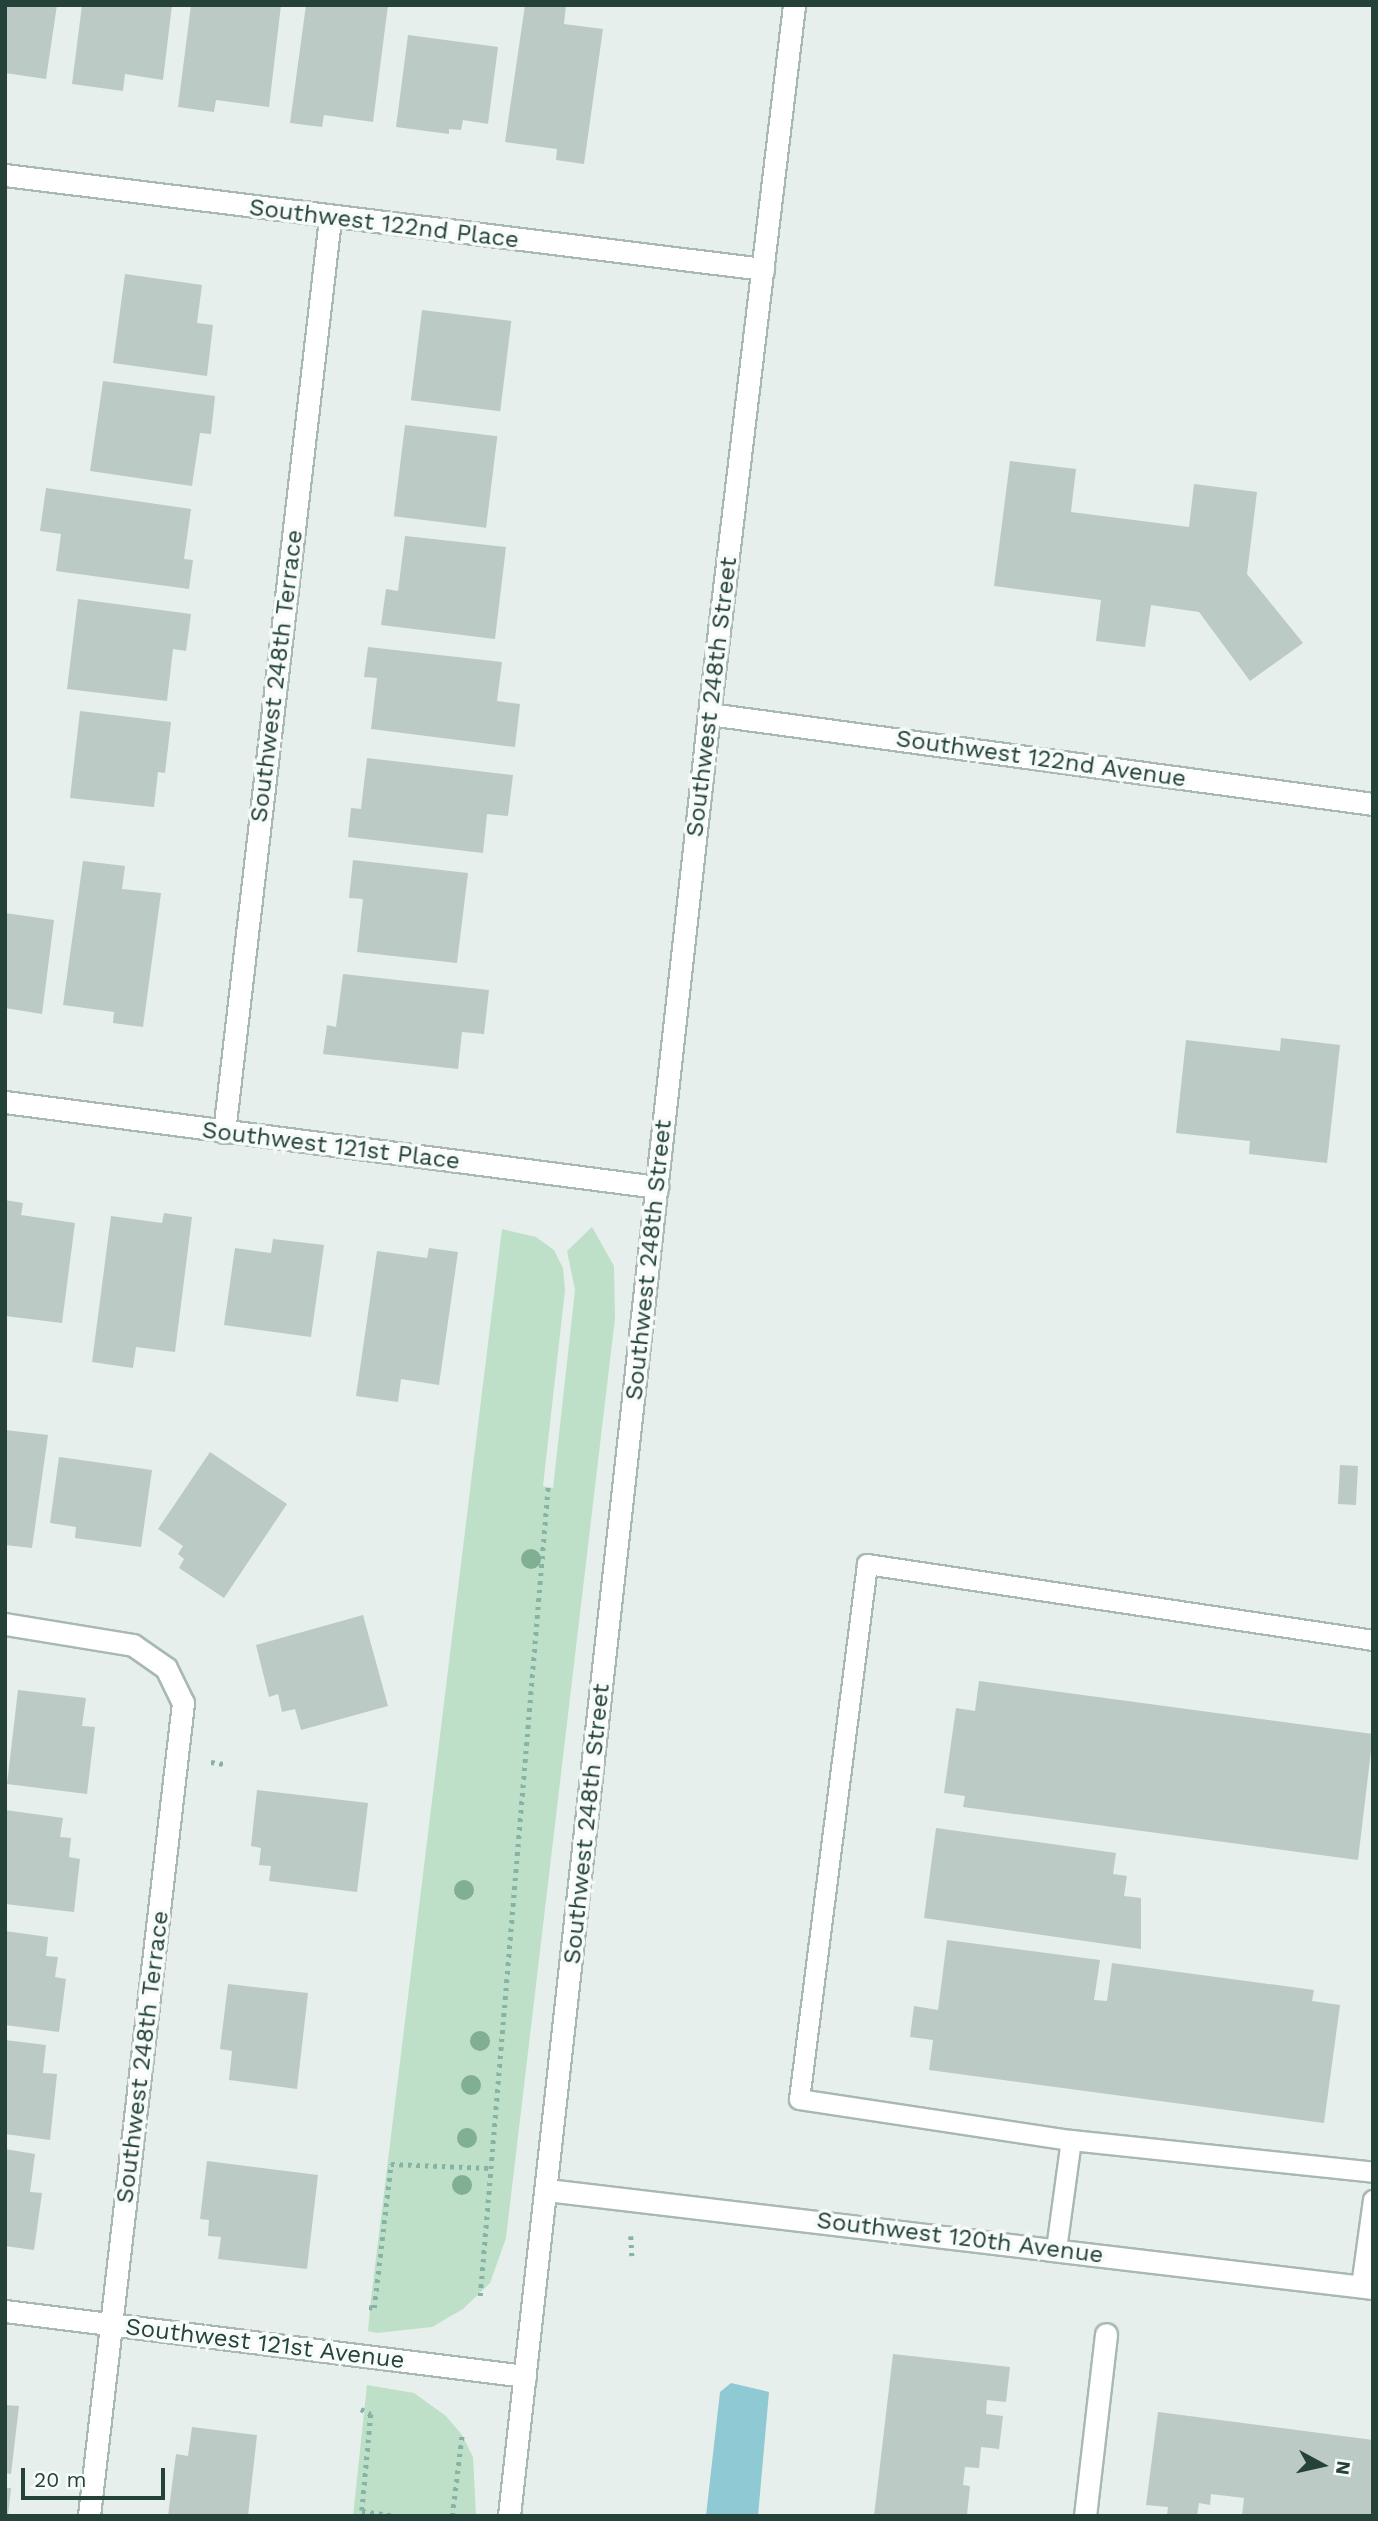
<!DOCTYPE html>
<html>
<head>
<meta charset="utf-8">
<style>
	body { margin:0 }
	#map { position:relative; width:1378px; height:2521px; overflow:hidden; background:#e6efeb; font-family:"Work Sans",sans-serif }
	div>[style] { position:absolute }
	[style*='--x'] { left:calc(var(--x)*1px); top:calc(var(--y)*1px); width:calc(var(--w)*1px); rotate:calc(var(--a)*1deg) }
	.green>* { inset:0; background:#bfe0c8 }
	.water>* { inset:0; background:#8ec9d4 }
	.building>* { inset:0; background:#bbcac4; transform-origin:0 0 }
	.path>* { height:4.5px; margin-top:-2.25px; transform-origin:0; background:repeating-linear-gradient(90deg,#86b3a5 0 3.5px,transparent 0 8.5px) }
	.roads { filter:drop-shadow(2px 0 #a8b8b2) drop-shadow(-2px 0 #a8b8b2) drop-shadow(0 2px #a8b8b2) drop-shadow(0 -2px #a8b8b2) }
	.lane>* { height:19px; margin:-9.5px; padding:0 9.5px; transform-origin:9.5px; border-radius:9.5px; background:#fff }
	.street>* { height:21px; margin:-10.5px; padding:0 10.5px; transform-origin:10.5px; border-radius:10.5px; background:#fff }
	.secondary>* { height:21px; margin:-10.5px; padding:0 10.5px; transform-origin:10.5px; border-radius:10.5px; background:#fff }
	.trees>* { width:20px; height:20px; margin:-10px; border-radius:50%; background:#80af93 }
	span { translate:-50% -50%; white-space:nowrap; text-align:center; line-height:1.15; -webkit-text-stroke:7px #f7fbf9; paint-order:stroke }
	.street-label { font-size:24px; color:#24423a }
	.frame { position:absolute; inset:0; border:7px solid #24423a; pointer-events:none }
	.north { position:absolute; left:1287px; top:2430px; width:70px; height:70px; -webkit-text-stroke:5px #f7fbf9; paint-order:stroke; rotate:98deg; font-size:19px; font-weight:700; line-height:28px; text-align:center; color:#24423a }
	.north::after { content:''; display:block; margin:auto; width:24px; height:32px; background:#24423a; clip-path:polygon(50% 0,100% 100%,50% 72%,0 100%) }
	.scale { position:absolute; left:21px; top:2468px; width:144px; height:32px; box-sizing:border-box; border:4px solid #24423a; border-top:0; padding-left:9px; font-size:21px; line-height:24px; white-space:nowrap; color:#24423a; -webkit-text-stroke:5px #f7fbf9; paint-order:stroke }
</style>
</head>
<body>
<div id="map">
	<div class="green">
		<div style="clip-path:polygon(592px 1227px,614px 1266px,615px 1318px,506px 2238px,490px 2283px,463px 2309px,432px 2327px,377px 2333px,368px 2331px,371px 2299px,502px 1229px,536px 1237px,554px 1250px,563px 1268px,565px 1290px,543px 1486px,553px 1488px,575px 1290px,567px 1251px)"></div>
		<div style="clip-path:polygon(367px 2385px,414px 2393px,446px 2416px,462px 2435px,473px 2457px,476px 2516px,353px 2516px)"></div>
	</div>
	<div class="water">
		<div style="clip-path:polygon(731px 2383px,769px 2392px,758px 2516px,706px 2516px,720px 2392px)"></div>
	</div>
	<div class="building">
		<div style="clip-path:polygon(5px 5px,57px 5px,46px 79px,5px 73px)"></div>
		<div style="clip-path:polygon(82px 5px,172px 5px,163px 80px,125px 74px,123px 91px,72px 84px)"></div>
		<div style="clip-path:polygon(191px 5px,281px 5px,269px 107px,216px 100px,214px 112px,178px 107px)"></div>
		<div style="clip-path:polygon(306px 5px,388px 5px,373px 122px,324px 115px,322px 127px,290px 123px)"></div>
		<div style="clip-path:polygon(525px 5px,566px 5px,564px 24px,603px 29px,584px 164px,556px 160px,557px 149px,505px 142px)"></div>
		<div style="clip-path:polygon(408px 35px,498px 47px,488px 124px,463px 120px,461px 130px,449px 129px,449px 134px,396px 127px)"></div>
		<div style="clip-path:polygon(125px 274px,202px 285px,197px 323px,213px 325px,207px 376px,113px 363px)"></div>
		<div style="left:422px;top:310px;width:90px;height:91px;rotate:7deg"></div>
		<div style="clip-path:polygon(103px 381px,215px 396px,211px 434px,200px 433px,192px 486px,90px 471px)"></div>
		<div style="left:405px;top:425px;width:93px;height:92px;rotate:7deg"></div>
		<div style="clip-path:polygon(1010px 461px,1076px 469px,1071px 512px,1189px 527px,1194px 484px,1257px 492px,1247px 574px,1303px 643px,1250px 681px,1199px 612px,1151px 605px,1145px 647px,1096px 641px,1101px 600px,994px 586px)"></div>
		<div style="clip-path:polygon(46px 488px,191px 509px,184px 559px,193px 560px,189px 589px,56px 571px,61px 534px,40px 531px)"></div>
		<div style="clip-path:polygon(405px 536px,506px 547px,495px 639px,381px 625px,386px 589px,398px 591px)"></div>
		<div style="clip-path:polygon(78px 599px,191px 614px,186px 651px,173px 649px,167px 701px,67px 689px)"></div>
		<div style="clip-path:polygon(368px 647px,502px 662px,497px 701px,520px 704px,515px 747px,371px 729px,377px 678px,364px 677px)"></div>
		<div style="clip-path:polygon(80px 711px,171px 722px,165px 773px,158px 772px,154px 807px,70px 798px)"></div>
		<div style="clip-path:polygon(367px 758px,513px 775px,508px 816px,487px 814px,483px 853px,348px 837px,351px 808px,361px 809px)"></div>
		<div style="clip-path:polygon(353px 860px,468px 873px,457px 963px,357px 952px,363px 899px,349px 898px)"></div>
		<div style="clip-path:polygon(83px 861px,125px 866px,122px 889px,161px 893px,143px 1027px,113px 1023px,114px 1012px,63px 1005px)"></div>
		<div style="clip-path:polygon(5px 913px,54px 920px,42px 1014px,5px 1008px)"></div>
		<div style="clip-path:polygon(343px 974px,489px 990px,484px 1034px,462px 1032px,458px 1069px,323px 1054px,327px 1025px,336px 1027px)"></div>
		<div style="clip-path:polygon(1281px 1038px,1340px 1045px,1327px 1163px,1249px 1154px,1250px 1141px,1176px 1133px,1186px 1040px,1280px 1051px)"></div>
		<div style="clip-path:polygon(5px 1200px,23px 1203px,21px 1215px,75px 1223px,62px 1323px,5px 1316px)"></div>
		<div style="clip-path:polygon(164px 1213px,192px 1217px,175px 1352px,136px 1347px,133px 1368px,92px 1362px,111px 1216px,162px 1223px)"></div>
		<div style="clip-path:polygon(273px 1239px,324px 1245px,311px 1337px,224px 1325px,235px 1248px,271px 1253px)"></div>
		<div style="clip-path:polygon(429px 1248px,458px 1252px,439px 1385px,401px 1379px,398px 1402px,356px 1396px,377px 1251px,427px 1258px)"></div>
		<div style="clip-path:polygon(5px 1430px,48px 1435px,32px 1548px,5px 1545px)"></div>
		<div style="clip-path:polygon(210px 1452px,287px 1504px,224px 1598px,179px 1568px,184px 1559px,178px 1554px,183px 1546px,158px 1529px)"></div>
		<div style="clip-path:polygon(59px 1457px,152px 1470px,141px 1547px,75px 1538px,76px 1527px,50px 1523px)"></div>
		<div style="left:1340px;top:1465px;width:18px;height:39px;rotate:3deg"></div>
		<div style="clip-path:polygon(363px 1615px,388px 1706px,301px 1730px,295px 1709px,282px 1712px,278px 1694px,269px 1697px,256px 1645px)"></div>
		<div style="clip-path:polygon(979px 1681px,1373px 1734px,1358px 1860px,963px 1807px,965px 1796px,944px 1793px,956px 1708px,975px 1711px)"></div>
		<div style="clip-path:polygon(18px 1690px,86px 1698px,82px 1726px,95px 1727px,87px 1794px,7px 1784px)"></div>
		<div style="clip-path:polygon(257px 1790px,368px 1803px,357px 1892px,269px 1881px,271px 1866px,259px 1865px,261px 1848px,251px 1846px)"></div>
		<div style="clip-path:polygon(5px 1810px,63px 1818px,60px 1837px,71px 1838px,69px 1857px,80px 1859px,74px 1912px,5px 1904px)"></div>
		<div style="clip-path:polygon(936px 1828px,1116px 1853px,1113px 1874px,1127px 1876px,1124px 1896px,1141px 1898px,1141px 1949px,924px 1918px)"></div>
		<div style="clip-path:polygon(5px 1931px,48px 1937px,46px 1956px,58px 1957px,55px 1977px,66px 1979px,59px 2032px,5px 2025px)"></div>
		<div style="clip-path:polygon(947px 1940px,1100px 1960px,1094px 2000px,1107px 2001px,1112px 1963px,1314px 1990px,1312px 2001px,1340px 2005px,1324px 2123px,929px 2070px,933px 2040px,910px 2037px,914px 2006px,938px 2010px)"></div>
		<div style="clip-path:polygon(228px 1984px,308px 1993px,297px 2089px,229px 2080px,232px 2051px,220px 2049px)"></div>
		<div style="clip-path:polygon(5px 2040px,46px 2045px,43px 2073px,57px 2074px,50px 2140px,5px 2134px)"></div>
		<div style="clip-path:polygon(5px 2149px,35px 2154px,30px 2192px,42px 2193px,34px 2250px,5px 2246px)"></div>
		<div style="clip-path:polygon(207px 2161px,318px 2175px,307px 2269px,218px 2259px,221px 2237px,208px 2236px,209px 2220px,200px 2219px)"></div>
		<div style="clip-path:polygon(893px 2354px,1010px 2367px,1006px 2402px,987px 2400px,986px 2414px,1003px 2416px,999px 2449px,981px 2447px,979px 2468px,965px 2467px,963px 2485px,970px 2486px,967px 2515px,874px 2516px)"></div>
		<div style="clip-path:polygon(5px 2405px,19px 2406px,11px 2474px,5px 2473px)"></div>
		<div style="clip-path:polygon(1158px 2412px,1373px 2440px,1373px 2516px,1242px 2516px,1244px 2498px,1211px 2494px,1210px 2505px,1199px 2503px,1197px 2516px,1167px 2516px,1168px 2507px,1146px 2505px)"></div>
		<div style="clip-path:polygon(192px 2427px,257px 2435px,248px 2516px,168px 2516px,176px 2454px,188px 2456px)"></div>
		<div style="clip-path:polygon(5px 2488px,11px 2488px,8px 2516px,5px 2516px)"></div>
	</div>
	<div class="path">
		<div style="--x:211;--y:1762;--w:13;--a:9"></div>
		<div style="--x:631;--y:2236;--w:20;--a:87"></div>
		<div style="--x:480;--y:2296;--w:812;--a:-85.2"></div>
		<div style="--x:369;--y:2307;--w:5;--a:11"></div>
		<div style="--x:374;--y:2308;--w:145;--a:-83.3"></div>
		<div style="--x:391;--y:2164;--w:99;--a:2.3"></div>
		<div style="--x:361;--y:2409;--w:11;--a:27"></div>
		<div style="--x:371;--y:2414;--w:97;--a:95.3"></div>
		<div style="--x:362;--y:2511;--w:35;--a:8"></div>
		<div style="--x:452;--y:2516;--w:82;--a:-83"></div>
	</div>
	<div class="roads">
		<div class="lane">
			<div style="--x:1373;--y:1640;--w:512;--a:-171.46"></div>
			<div style="--x:867;--y:1564;--w:539;--a:97.24"></div>
			<div style="--x:799;--y:2099;--w:275;--a:8.6"></div>
			<div style="--x:1071;--y:2140;--w:304;--a:6"></div>
			<div style="--x:1056;--y:2249;--w:110;--a:-82.2"></div>
			<div style="--x:1361;--y:2286;--w:87;--a:-82.1"></div>
		</div>
		<div class="street">
			<div style="--x:5;--y:175;--w:764;--a:7.07"></div>
			<div style="--x:709;--y:714;--w:670;--a:7.72"></div>
			<div style="--x:5;--y:1102;--w:658;--a:7.43"></div>
			<div style="--x:224;--y:1132;--w:919;--a:-83.38"></div>
			<div style="--x:5;--y:1624;--w:130;--a:9.3"></div>
			<div style="--x:133;--y:1645;--w:40;--a:34.9"></div>
			<div style="--x:166;--y:1668;--w:39;--a:64"></div>
			<div style="--x:183;--y:1703;--w:818;--a:96.6"></div>
			<div style="--x:547;--y:2190;--w:832;--a:6.77"></div>
			<div style="--x:5;--y:2311;--w:524;--a:7.13"></div>
			<div style="--x:1085;--y:2516;--w:183;--a:-83.4"></div>
		</div>
		<div class="secondary">
			<div style="--x:509;--y:2516;--w:1813;--a:-83.67"></div>
			<div style="--x:709;--y:714;--w:714;--a:-83.16"></div>
		</div>
	</div>
	<div class="trees">
		<div style="left:531px;top:1559px"></div>
		<div style="left:464px;top:1890px"></div>
		<div style="left:480px;top:2041px"></div>
		<div style="left:471px;top:2085px"></div>
		<div style="left:467px;top:2138px"></div>
		<div style="left:462px;top:2185px"></div>
	</div>
	<div class="street-label">
		<span style="left:384px;top:224px;rotate:7deg">Southwest 122nd Place</span>
		<span style="left:277px;top:676px;rotate:-83deg">Southwest 248th Terrace</span>
		<span style="left:712px;top:697px;rotate:-83deg">Southwest 248th Street</span>
		<span style="left:1041px;top:759px;rotate:8deg">Southwest 122nd Avenue</span>
		<span style="left:331px;top:1146px;rotate:7deg">Southwest 121st Place</span>
		<span style="left:649px;top:1260px;rotate:-84deg">Southwest 248th Street</span>
		<span style="left:587px;top:1824px;rotate:-84deg">Southwest 248th Street</span>
		<span style="left:143px;top:2057px;rotate:-83deg">Southwest 248th Terrace</span>
		<span style="left:960px;top:2238px;rotate:7deg">Southwest 120th Avenue</span>
		<span style="left:265px;top:2344px;rotate:7deg">Southwest 121st Avenue</span>
	</div>
	<div class="frame"></div>
	<div class="north">N</div>
	<div class="scale">20 m</div>
</div>
</body>
</html>
